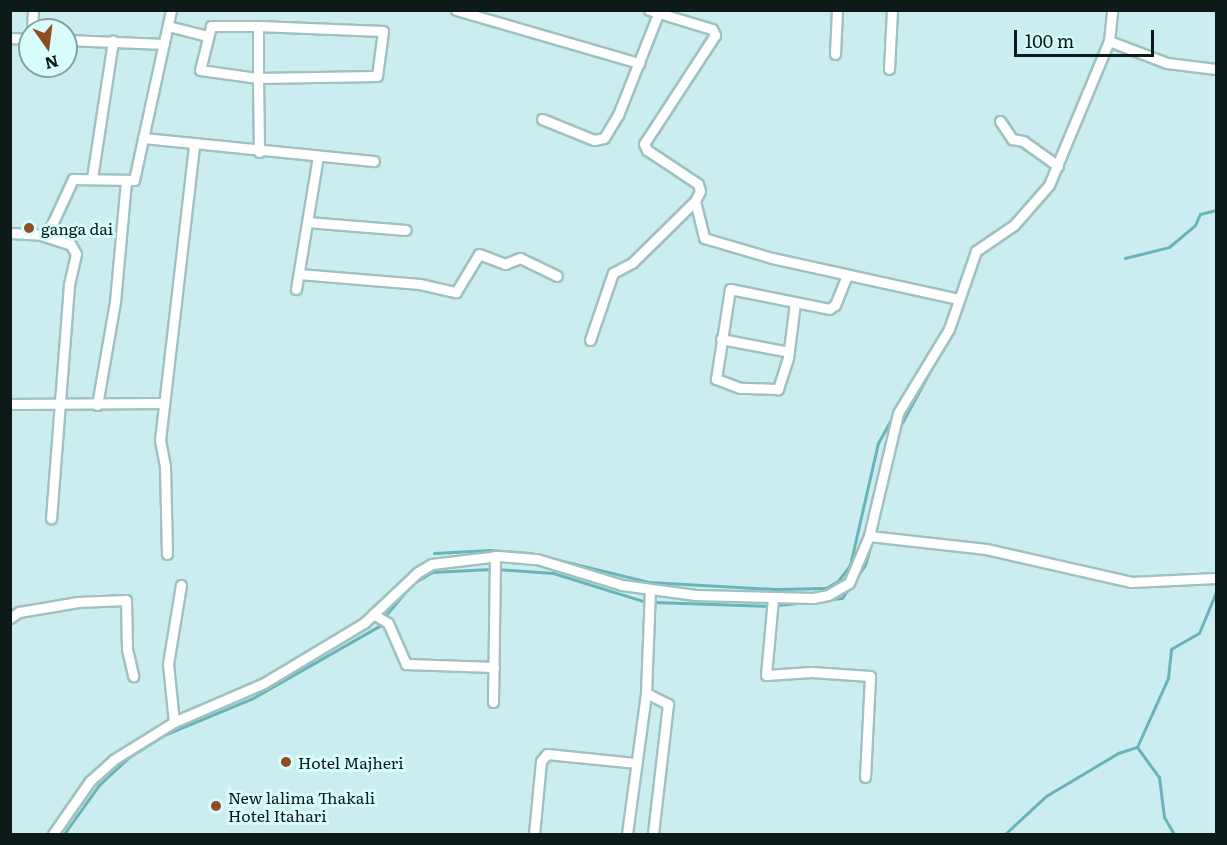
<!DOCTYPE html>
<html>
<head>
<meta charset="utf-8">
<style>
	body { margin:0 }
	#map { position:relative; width:1227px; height:845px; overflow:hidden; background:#cbedef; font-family:Literata,serif }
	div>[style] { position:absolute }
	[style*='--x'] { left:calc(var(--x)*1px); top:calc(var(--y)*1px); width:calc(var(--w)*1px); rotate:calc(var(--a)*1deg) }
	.stream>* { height:3px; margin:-1.5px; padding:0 1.5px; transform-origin:1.5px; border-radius:1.5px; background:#69b4b8 }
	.roads { filter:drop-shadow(2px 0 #a0c1c2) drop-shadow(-2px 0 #a0c1c2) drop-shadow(0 2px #a0c1c2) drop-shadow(0 -2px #a0c1c2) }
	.minor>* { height:9px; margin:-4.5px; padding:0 4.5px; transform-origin:4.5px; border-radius:4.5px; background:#fff }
	.dots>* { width:16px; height:16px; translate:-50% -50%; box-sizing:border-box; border:3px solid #d8fbfc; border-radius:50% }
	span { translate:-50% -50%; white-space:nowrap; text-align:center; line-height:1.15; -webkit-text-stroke:6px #d8fbfc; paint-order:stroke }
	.poi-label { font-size:16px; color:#0d1a1a }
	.left { translate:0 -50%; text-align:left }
	.frame { position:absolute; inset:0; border:12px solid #0d1a1a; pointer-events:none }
	.north { position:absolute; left:18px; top:18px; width:60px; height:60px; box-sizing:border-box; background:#d8fbfc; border:2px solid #87a1a2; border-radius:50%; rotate:166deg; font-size:16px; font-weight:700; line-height:24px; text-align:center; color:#0d1a1a }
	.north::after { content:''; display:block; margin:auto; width:21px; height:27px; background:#914d21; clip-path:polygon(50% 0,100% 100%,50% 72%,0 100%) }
	.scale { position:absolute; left:1014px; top:30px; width:140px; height:27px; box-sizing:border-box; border:3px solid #0d1a1a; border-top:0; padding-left:8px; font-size:18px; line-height:21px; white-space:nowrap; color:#0d1a1a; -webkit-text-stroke:4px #d8fbfc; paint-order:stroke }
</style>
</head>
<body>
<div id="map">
	<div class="stream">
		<div style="--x:1125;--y:258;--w:45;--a:-14"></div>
		<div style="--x:1169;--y:247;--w:34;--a:-40"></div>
		<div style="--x:1195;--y:225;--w:12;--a:-66"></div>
		<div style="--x:1200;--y:214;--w:16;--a:-14"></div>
		<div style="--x:897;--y:432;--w:92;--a:-61.5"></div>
		<div style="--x:876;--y:530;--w:27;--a:-80"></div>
		<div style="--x:434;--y:553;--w:56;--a:-3.1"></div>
		<div style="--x:490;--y:550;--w:40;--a:4.3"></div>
		<div style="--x:530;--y:553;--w:122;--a:13.7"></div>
		<div style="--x:649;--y:582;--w:126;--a:3.2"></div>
		<div style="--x:775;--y:589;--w:51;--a:-1.1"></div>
		<div style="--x:826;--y:588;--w:14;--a:-30"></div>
		<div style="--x:838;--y:581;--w:20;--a:-53"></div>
		<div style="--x:850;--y:565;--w:125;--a:-77.1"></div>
		<div style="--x:878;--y:443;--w:103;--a:-60.9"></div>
		<div style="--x:497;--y:569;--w:56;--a:4.1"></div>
		<div style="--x:553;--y:573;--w:97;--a:17.3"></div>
		<div style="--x:654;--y:602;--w:114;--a:2"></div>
		<div style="--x:778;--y:605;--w:64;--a:-6.2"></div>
		<div style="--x:842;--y:598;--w:40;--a:-55.1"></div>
		<div style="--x:865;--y:565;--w:25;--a:-74"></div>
		<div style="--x:385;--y:616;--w:42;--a:-49.8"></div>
		<div style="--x:412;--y:584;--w:23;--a:-31"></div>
		<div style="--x:432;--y:572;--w:59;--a:-2.9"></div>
		<div style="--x:1137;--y:747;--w:37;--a:54"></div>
		<div style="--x:1159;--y:777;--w:40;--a:82.9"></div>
		<div style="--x:1164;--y:817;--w:20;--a:60"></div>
		<div style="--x:64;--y:834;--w:60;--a:-54.5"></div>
		<div style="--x:99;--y:785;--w:41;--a:-43"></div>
		<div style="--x:129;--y:757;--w:44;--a:-31.9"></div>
		<div style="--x:166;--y:734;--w:94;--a:-22.5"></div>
		<div style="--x:253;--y:698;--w:147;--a:-29.7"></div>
		<div style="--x:1005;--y:834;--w:56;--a:-42.8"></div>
		<div style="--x:1046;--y:796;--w:84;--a:-30.8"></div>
		<div style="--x:1118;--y:753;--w:20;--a:-18"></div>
		<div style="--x:1137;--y:747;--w:76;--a:-65.8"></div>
		<div style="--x:1168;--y:678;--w:29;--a:-84"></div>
		<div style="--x:1171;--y:649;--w:32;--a:-30"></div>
		<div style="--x:1199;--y:633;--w:44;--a:-67.5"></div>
	</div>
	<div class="roads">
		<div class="minor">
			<div style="--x:456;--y:10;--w:191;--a:16.2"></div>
			<div style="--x:649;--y:10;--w:66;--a:16.8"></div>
			<div style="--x:712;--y:29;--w:7;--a:63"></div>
			<div style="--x:715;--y:35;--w:130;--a:123.1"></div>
			<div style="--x:644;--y:144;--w:7;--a:63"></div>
			<div style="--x:647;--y:150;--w:61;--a:33.7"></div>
			<div style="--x:698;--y:184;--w:7;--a:74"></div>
			<div style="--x:700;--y:191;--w:11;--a:117"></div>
			<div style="--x:695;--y:201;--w:38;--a:76"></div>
			<div style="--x:704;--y:238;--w:71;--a:16.4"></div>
			<div style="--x:772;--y:258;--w:191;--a:12.4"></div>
			<div style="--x:168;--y:26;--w:40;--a:14.4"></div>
			<div style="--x:258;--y:26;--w:47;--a:180"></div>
			<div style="--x:211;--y:26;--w:45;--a:104"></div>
			<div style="--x:200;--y:70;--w:59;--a:7.9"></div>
			<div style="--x:258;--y:78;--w:119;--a:-1"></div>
			<div style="--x:377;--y:76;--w:45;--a:-82.4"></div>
			<div style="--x:383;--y:31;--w:125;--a:-177.7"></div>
			<div style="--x:258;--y:26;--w:52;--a:90"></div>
			<div style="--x:258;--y:78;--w:74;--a:89.2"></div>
			<div style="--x:32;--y:30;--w:20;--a:-87"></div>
			<div style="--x:10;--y:38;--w:20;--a:3"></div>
			<div style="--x:66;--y:40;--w:98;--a:2.3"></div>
			<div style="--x:1109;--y:41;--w:62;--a:20.8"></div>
			<div style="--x:1167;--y:63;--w:49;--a:7"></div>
			<div style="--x:835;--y:54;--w:44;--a:-87.4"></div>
			<div style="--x:889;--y:69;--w:59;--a:-87.1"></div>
			<div style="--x:542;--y:119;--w:56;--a:22"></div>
			<div style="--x:594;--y:140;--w:10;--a:-11"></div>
			<div style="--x:604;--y:138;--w:27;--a:-59"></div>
			<div style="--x:618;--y:115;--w:109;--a:-68.4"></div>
			<div style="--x:1000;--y:121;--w:22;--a:56"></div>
			<div style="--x:1012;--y:139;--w:11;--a:10"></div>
			<div style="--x:1023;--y:141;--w:43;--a:35.5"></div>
			<div style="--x:143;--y:138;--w:232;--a:5.7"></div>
			<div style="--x:92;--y:178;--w:139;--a:-81.3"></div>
			<div style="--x:307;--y:222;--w:99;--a:4.6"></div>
			<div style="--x:10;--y:233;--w:37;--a:3"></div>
			<div style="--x:47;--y:235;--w:62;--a:-65.1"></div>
			<div style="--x:73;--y:179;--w:61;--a:0.9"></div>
			<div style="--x:134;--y:180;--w:174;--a:-77.7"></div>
			<div style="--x:44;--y:236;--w:28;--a:18"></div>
			<div style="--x:71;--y:245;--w:10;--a:61"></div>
			<div style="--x:76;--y:254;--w:32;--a:103"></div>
			<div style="--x:69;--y:285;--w:234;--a:94.4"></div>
			<div style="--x:299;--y:274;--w:121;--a:4.7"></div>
			<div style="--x:420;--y:284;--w:37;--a:13"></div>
			<div style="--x:456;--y:292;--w:44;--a:-58.8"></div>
			<div style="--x:479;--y:254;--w:28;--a:21"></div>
			<div style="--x:505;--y:264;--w:16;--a:-22"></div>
			<div style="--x:520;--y:258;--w:41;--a:25.9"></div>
			<div style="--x:296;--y:289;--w:135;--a:-80.6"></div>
			<div style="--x:795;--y:303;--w:55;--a:97.3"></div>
			<div style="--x:788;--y:358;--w:33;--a:108"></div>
			<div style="--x:778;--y:389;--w:38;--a:-178"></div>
			<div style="--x:740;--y:388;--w:26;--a:-159"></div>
			<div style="--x:716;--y:379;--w:91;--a:-81.2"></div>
			<div style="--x:730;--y:289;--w:101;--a:11.4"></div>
			<div style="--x:829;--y:309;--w:7;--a:-34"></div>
			<div style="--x:835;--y:305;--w:32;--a:-68"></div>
			<div style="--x:721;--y:339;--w:69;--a:10.8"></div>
			<div style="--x:590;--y:340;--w:71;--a:-71.1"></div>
			<div style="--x:613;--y:273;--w:21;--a:-28"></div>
			<div style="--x:632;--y:263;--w:88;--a:-44.5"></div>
			<div style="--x:10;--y:404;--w:154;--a:-0.4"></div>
			<div style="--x:97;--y:405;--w:105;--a:-80.1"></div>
			<div style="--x:115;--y:302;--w:121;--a:-84.8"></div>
			<div style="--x:869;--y:536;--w:118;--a:6.3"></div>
			<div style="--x:986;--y:549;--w:149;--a:12.8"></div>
			<div style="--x:1131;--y:582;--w:85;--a:-2.7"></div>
			<div style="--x:167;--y:554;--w:88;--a:-91.3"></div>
			<div style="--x:165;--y:466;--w:26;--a:-101"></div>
			<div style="--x:160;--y:440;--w:297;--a:-83.4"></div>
			<div style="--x:773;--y:598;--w:77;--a:95.2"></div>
			<div style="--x:766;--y:675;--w:45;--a:-3.8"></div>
			<div style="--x:811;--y:672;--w:59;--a:3.9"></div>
			<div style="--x:870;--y:676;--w:101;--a:92.8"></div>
			<div style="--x:373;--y:614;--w:17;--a:31"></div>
			<div style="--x:388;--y:623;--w:45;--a:66.3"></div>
			<div style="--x:406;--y:664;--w:88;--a:2"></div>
			<div style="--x:10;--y:618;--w:11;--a:-34"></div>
			<div style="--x:19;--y:612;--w:60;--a:-9.6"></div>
			<div style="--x:78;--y:602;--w:48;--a:-2.4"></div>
			<div style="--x:126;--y:600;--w:49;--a:88.8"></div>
			<div style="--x:127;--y:649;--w:28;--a:77"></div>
			<div style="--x:646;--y:693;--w:25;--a:27"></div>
			<div style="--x:668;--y:704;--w:131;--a:96.6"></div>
			<div style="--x:493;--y:702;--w:146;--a:-89.2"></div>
			<div style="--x:174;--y:722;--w:58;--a:-95.9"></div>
			<div style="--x:168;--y:664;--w:80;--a:-80.7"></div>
			<div style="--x:53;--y:834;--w:65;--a:-55.1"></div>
			<div style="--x:90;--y:781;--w:31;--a:-42"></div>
			<div style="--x:113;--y:760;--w:72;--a:-31.9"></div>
			<div style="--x:174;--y:722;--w:98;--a:-23.4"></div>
			<div style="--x:264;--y:683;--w:117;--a:-31"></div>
			<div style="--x:364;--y:623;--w:74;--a:-43.4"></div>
			<div style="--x:418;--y:572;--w:16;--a:-30"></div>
			<div style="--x:432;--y:564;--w:67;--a:-6.8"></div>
			<div style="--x:499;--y:556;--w:38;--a:5"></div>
			<div style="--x:537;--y:559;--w:89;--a:17"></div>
			<div style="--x:622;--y:585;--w:74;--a:7.8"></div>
			<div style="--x:695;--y:595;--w:118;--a:1.5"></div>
			<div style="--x:813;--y:598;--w:15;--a:-11"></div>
			<div style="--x:828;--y:595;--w:24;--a:-30"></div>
			<div style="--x:849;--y:583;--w:51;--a:-66.9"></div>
			<div style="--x:869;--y:536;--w:126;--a:-76.7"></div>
			<div style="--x:898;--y:413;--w:98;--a:-58.7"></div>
			<div style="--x:949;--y:329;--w:83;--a:-70.9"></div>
			<div style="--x:976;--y:251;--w:46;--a:-34.4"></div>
			<div style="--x:1014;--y:225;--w:53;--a:-48.8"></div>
			<div style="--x:1049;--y:185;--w:156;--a:-67.4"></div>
			<div style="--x:1109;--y:41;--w:31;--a:-84"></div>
			<div style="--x:534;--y:834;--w:73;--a:-84.5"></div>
			<div style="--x:541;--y:761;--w:9;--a:-49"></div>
			<div style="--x:547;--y:754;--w:88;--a:5.8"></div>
			<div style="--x:627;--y:834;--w:142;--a:-82.3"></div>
			<div style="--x:646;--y:693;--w:103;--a:-87.8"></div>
		</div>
	</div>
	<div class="dots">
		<div style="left:29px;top:228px;background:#914d21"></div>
		<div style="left:286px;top:762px;background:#914d21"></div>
		<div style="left:216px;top:806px;background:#914d21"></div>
	</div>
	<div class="poi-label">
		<span class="left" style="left:41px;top:228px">ganga dai</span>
		<span class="left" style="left:298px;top:762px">Hotel Majheri</span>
		<span class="left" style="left:228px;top:806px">New lalima Thakali<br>Hotel Itahari</span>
	</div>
	<div class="frame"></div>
	<div class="north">N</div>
	<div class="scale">100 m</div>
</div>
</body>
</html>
